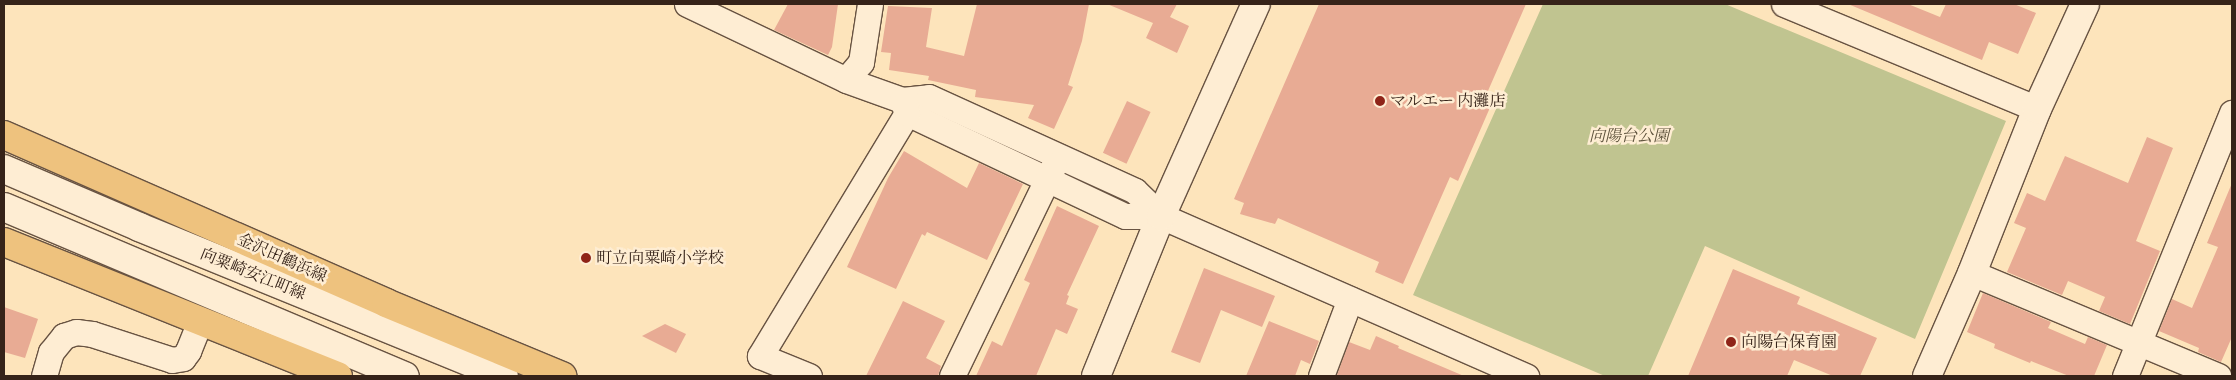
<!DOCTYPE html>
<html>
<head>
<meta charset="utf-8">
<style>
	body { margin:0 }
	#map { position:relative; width:2236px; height:380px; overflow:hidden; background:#fde4bb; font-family:"IM FELL Double Pica","Noto Serif JP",serif }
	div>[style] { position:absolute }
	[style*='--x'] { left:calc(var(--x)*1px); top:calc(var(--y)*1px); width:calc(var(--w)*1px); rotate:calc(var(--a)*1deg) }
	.green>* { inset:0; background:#c0c490 }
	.building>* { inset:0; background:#e8ab94; transform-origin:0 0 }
	.roads { filter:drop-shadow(1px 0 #685342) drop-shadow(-1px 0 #685342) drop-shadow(0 1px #685342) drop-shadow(0 -1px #685342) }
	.street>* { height:25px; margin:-12.5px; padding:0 12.5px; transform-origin:12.5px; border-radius:12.5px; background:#feedd3 }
	.secondary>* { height:28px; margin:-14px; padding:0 14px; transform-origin:14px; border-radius:14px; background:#feedd3 }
	.primary>* { height:28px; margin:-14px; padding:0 14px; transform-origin:14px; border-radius:14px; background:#eec27e }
	.dots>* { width:14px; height:14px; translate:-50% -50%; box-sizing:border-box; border:2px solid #feedd3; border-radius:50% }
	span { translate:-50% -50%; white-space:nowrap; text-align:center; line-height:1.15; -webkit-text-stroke:5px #feedd3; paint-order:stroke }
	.poi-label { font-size:16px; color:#362319 }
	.left { translate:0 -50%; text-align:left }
	.park-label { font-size:16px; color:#5f533d; font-style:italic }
	.street-label { font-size:16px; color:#362319 }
	.frame { position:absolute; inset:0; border:5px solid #362319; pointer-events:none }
</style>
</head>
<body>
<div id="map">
	<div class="green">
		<div style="clip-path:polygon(1543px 4px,1725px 4px,2006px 121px,1915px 339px,1705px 246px,1648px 376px,1605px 376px,1413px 295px)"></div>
	</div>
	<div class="building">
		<div style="clip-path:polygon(788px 4px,838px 4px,832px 47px,828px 55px,774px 30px)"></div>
		<div style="clip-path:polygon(977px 4px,1089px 4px,1082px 41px,1068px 85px,1073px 87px,1054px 129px,1028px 118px,1034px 105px,975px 97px,976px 90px,928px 80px,929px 76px,889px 70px,891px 53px,881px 52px,888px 6px,932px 8px,926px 47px,964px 56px)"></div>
		<div style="clip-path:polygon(1107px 4px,1177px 4px,1170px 17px,1189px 26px,1177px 53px,1146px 38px,1153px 23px)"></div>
		<div style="clip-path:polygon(1319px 4px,1526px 4px,1484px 100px,1492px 103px,1458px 181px,1450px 177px,1403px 284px,1375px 272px,1379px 262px,1278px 218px,1275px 224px,1240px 214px,1244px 203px,1234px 199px)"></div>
		<div style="clip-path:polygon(1848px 4px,1908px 4px,1940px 17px,1946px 4px,2014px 4px,2036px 13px,2018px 54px,1989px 42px,1982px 60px)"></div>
		<div style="left:1127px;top:101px;width:26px;height:57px;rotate:25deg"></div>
		<div style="clip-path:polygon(2147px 137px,2173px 148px,2136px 241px,2160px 251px,2130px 324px,2099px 311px,2105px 297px,2068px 281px,2062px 295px,2007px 272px,2026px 228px,2014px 223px,2027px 193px,2045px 201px,2065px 156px,2128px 183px)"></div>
		<div style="clip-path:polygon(904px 151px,967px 188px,979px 163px,1023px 184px,987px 260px,927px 232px,925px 236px,922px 234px,896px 289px,847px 267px,888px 178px)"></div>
		<div style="clip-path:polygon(2232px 183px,2232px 337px,2221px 362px,2198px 352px,2199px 348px,2159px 331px,2172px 299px,2192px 308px,2218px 247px,2207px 243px)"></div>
		<div style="clip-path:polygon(1057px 206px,1099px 226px,1067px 295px,1069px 296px,1066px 304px,1078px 309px,1067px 334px,1056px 329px,1036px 376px,976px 376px,992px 341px,1002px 346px,1030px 283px,1024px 280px)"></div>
		<div style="clip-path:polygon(1204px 268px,1275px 296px,1262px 327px,1221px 310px,1200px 363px,1171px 352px)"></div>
		<div style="clip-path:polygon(1733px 269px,1800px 297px,1797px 304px,1877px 338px,1860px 376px,1833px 376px,1794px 360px,1787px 376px,1688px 376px)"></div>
		<div style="clip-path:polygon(1983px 293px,2051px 322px,2048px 328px,2085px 344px,2088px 337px,2107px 345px,2094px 376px,2069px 376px,2031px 361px,2030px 363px,1994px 348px,1995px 344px,1967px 332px)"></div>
		<div style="clip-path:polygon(903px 301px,945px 321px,926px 358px,941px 366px,938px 376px,866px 376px)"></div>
		<div style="clip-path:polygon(4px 307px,38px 319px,25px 358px,4px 352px)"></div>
		<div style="clip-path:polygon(1269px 321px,1319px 341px,1310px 364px,1301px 360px,1295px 376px,1246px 376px)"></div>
		<div style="clip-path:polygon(665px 324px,686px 334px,676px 353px,642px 336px)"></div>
		<div style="clip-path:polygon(1376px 336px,1399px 346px,1398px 348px,1464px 376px,1337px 375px,1349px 342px,1370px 350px)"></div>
	</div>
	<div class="roads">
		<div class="street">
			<div style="--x:687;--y:4;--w:176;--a:25.5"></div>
			<div style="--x:870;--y:4;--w:59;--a:98.8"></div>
			<div style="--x:861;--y:62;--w:23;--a:130"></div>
			<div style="--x:846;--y:80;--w:59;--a:19.7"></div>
			<div style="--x:902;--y:100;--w:27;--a:-6"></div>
			<div style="--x:929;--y:97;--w:226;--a:24.5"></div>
			<div style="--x:1135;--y:191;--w:36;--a:44"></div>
			<div style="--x:1161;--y:216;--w:399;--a:23.7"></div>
			<div style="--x:1784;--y:4;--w:274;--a:22.5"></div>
			<div style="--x:907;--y:113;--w:241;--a:25.3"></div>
			<div style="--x:1125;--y:216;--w:36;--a:0"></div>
			<div style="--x:1972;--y:273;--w:267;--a:22.7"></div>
			<div style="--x:44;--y:376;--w:25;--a:-74"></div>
			<div style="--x:51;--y:352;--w:21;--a:-51"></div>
			<div style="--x:64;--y:336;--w:13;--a:-18"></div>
			<div style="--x:76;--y:332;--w:16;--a:7"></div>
			<div style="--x:92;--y:334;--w:84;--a:18"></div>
			<div style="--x:172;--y:360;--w:11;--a:-10"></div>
			<div style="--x:183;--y:358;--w:9;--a:-54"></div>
			<div style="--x:188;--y:351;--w:31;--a:-68"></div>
			<div style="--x:809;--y:376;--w:53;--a:-157.8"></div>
			<div style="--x:760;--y:356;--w:284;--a:-58.8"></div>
			<div style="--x:907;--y:113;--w:14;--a:-111"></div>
			<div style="--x:952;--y:376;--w:234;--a:-64.2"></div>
			<div style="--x:1321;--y:376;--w:82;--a:-69.4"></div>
			<div style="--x:2125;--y:376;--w:284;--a:-67.9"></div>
		</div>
		<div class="secondary">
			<div style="--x:4;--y:169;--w:147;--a:23.2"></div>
			<div style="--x:139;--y:227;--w:394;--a:22.2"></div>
			<div style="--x:4;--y:207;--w:435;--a:22.9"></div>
			<div style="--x:1096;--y:376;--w:173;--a:-67.9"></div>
			<div style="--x:1161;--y:216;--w:232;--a:-65.9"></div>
			<div style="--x:1927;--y:376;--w:112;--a:-66.4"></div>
			<div style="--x:1972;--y:273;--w:176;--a:-68.4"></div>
			<div style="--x:2037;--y:109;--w:115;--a:-65.4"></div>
		</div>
		<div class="primary">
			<div style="--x:4;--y:135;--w:417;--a:23.7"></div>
			<div style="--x:386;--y:303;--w:191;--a:22.5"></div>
			<div style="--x:4;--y:242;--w:360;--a:21.9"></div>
		</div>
	</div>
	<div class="dots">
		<div style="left:1380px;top:101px;background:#8f2418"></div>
		<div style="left:586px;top:258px;background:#8f2418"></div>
		<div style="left:1731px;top:342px;background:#8f2418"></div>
	</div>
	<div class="poi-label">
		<span class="left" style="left:1390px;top:101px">マルエー 内灘店</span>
		<span class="left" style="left:596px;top:258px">町立向粟崎小学校</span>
		<span class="left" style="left:1741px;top:342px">向陽台保育園</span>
	</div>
	<div class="park-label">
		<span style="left:1629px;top:136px">向陽台公園</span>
	</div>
	<div class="street-label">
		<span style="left:282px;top:258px;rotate:24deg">金沢田鶴浜線</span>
		<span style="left:253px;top:274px;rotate:22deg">向粟崎安江町線</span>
	</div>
	<div class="frame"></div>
</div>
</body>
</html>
